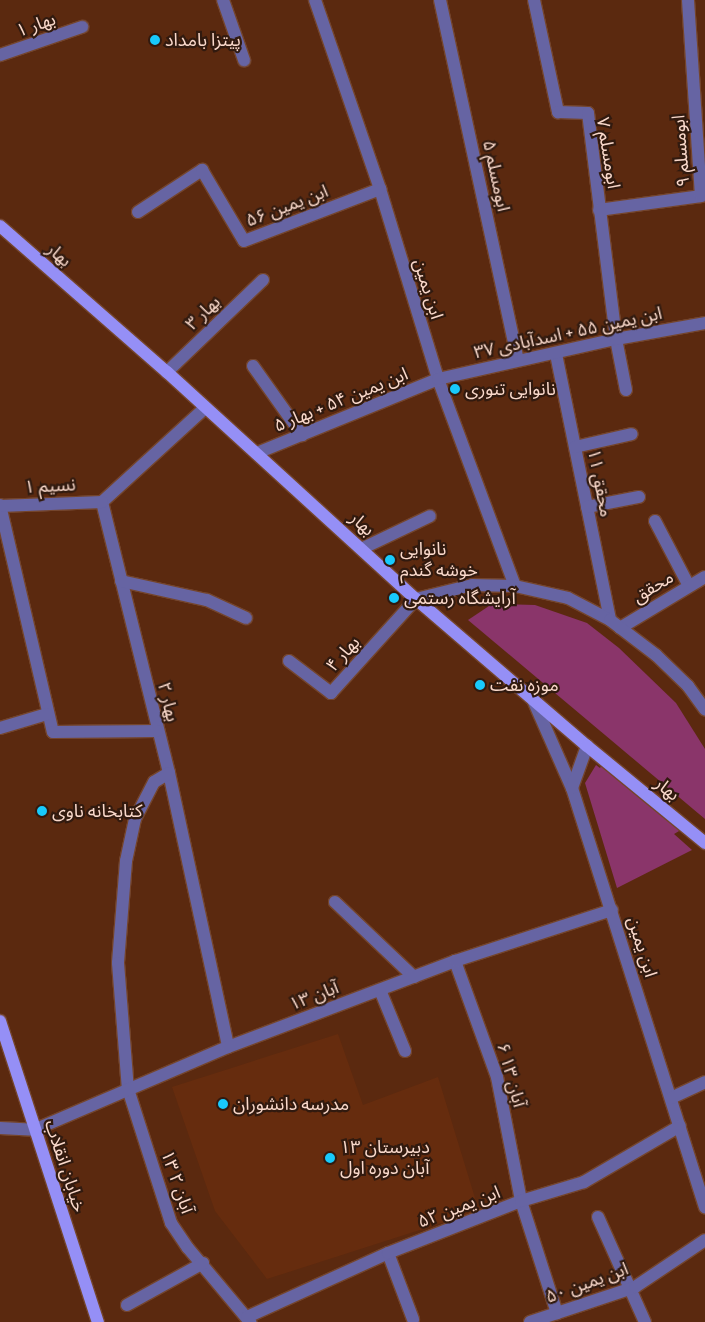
<!DOCTYPE html>
<html>
<head>
<meta charset="utf-8">
<style>
	body { margin:0 }
	#map { position:relative; width:705px; height:1322px; overflow:hidden; background:#5b290f; font-family:Cabin,"Noto Sans Arabic",sans-serif }
	div>[style] { position:absolute }
	[style*='--x'] { left:calc(var(--x)*1px); top:calc(var(--y)*1px); width:calc(var(--w)*1px); rotate:calc(var(--a)*1deg) }
	.built>* { inset:0; background:#662c0e }
	.green>* { inset:0; background:#8a356a }
	.roads { filter:drop-shadow(1px 0 #74452d) drop-shadow(-1px 0 #74452d) drop-shadow(0 1px #74452d) drop-shadow(0 -1px #74452d) }
	.minor>* { height:12px; margin:-6px; padding:0 6px; transform-origin:6px; border-radius:6px; background:#6664a3 }
	.major>* { height:12px; margin:-6px; padding:0 6px; transform-origin:6px; border-radius:6px; background:#958ff6 }
	.dots>* { width:14px; height:14px; translate:-50% -50%; box-sizing:border-box; border:2px solid #311a0f; border-radius:50% }
	span { translate:-50% -50%; white-space:nowrap; text-align:center; line-height:1.15; -webkit-text-stroke:4.5px #311a0f; paint-order:stroke }
	.street-label { font-size:18px; color:#fad9cb }
	.poi-label { font-size:18px; color:#fad9cb }
	.left { translate:0 -50%; text-align:left }
</style>
</head>
<body>
<div id="map">
	<div class="built">
		<div style="clip-path:polygon(338px 1034px,363px 1105px,438px 1077px,479px 1211px,267px 1279px,215px 1211px,172px 1087px)"></div>
	</div>
	<div class="green">
		<div style="clip-path:polygon(492px 604px,535px 605px,587px 623px,619px 648px,676px 703px,705px 749px,705px 819px,468px 620px)"></div>
		<div style="clip-path:polygon(607px 757px,686px 827px,674px 834px,692px 850px,617px 888px,585px 783px,596px 765px,600px 768px)"></div>
	</div>
	<div class="roads">
		<div class="minor">
			<div style="--x:223;--y:0;--w:64;--a:70.7"></div>
			<div style="--x:315;--y:0;--w:200;--a:71"></div>
			<div style="--x:380;--y:189;--w:199;--a:73"></div>
			<div style="--x:438;--y:379;--w:221;--a:69.6"></div>
			<div style="--x:440;--y:0;--w:368;--a:77.8"></div>
			<div style="--x:534;--y:0;--w:115;--a:77.9"></div>
			<div style="--x:558;--y:112;--w:30;--a:2"></div>
			<div style="--x:588;--y:113;--w:228;--a:82.9"></div>
			<div style="--x:616;--y:339;--w:52;--a:78.9"></div>
			<div style="--x:0;--y:55;--w:87;--a:-18.9"></div>
			<div style="--x:599;--y:210;--w:103;--a:-7.8"></div>
			<div style="--x:701;--y:196;--w:196;--a:-93.8"></div>
			<div style="--x:138;--y:212;--w:77;--a:-33.3"></div>
			<div style="--x:202;--y:170;--w:82;--a:59.4"></div>
			<div style="--x:244;--y:241;--w:146;--a:-20.9"></div>
			<div style="--x:556;--y:354;--w:271;--a:78.5"></div>
			<div style="--x:253;--y:366;--w:85;--a:54.6"></div>
			<div style="--x:167;--y:372;--w:133;--a:-43.8"></div>
			<div style="--x:205;--y:408;--w:139;--a:137.6"></div>
			<div style="--x:102;--y:502;--w:279;--a:76.1"></div>
			<div style="--x:169;--y:773;--w:280;--a:77.8"></div>
			<div style="--x:575;--y:447;--w:58;--a:-12.8"></div>
			<div style="--x:257;--y:453;--w:196;--a:-22.2"></div>
			<div style="--x:438;--y:379;--w:182;--a:-12.7"></div>
			<div style="--x:616;--y:339;--w:90;--a:-10.2"></div>
			<div style="--x:0;--y:505;--w:233;--a:76.9"></div>
			<div style="--x:53;--y:732;--w:104;--a:-0.6"></div>
			<div style="--x:0;--y:506;--w:102;--a:-2.2"></div>
			<div style="--x:587;--y:507;--w:53;--a:-10.9"></div>
			<div style="--x:655;--y:521;--w:73;--a:62.4"></div>
			<div style="--x:363;--y:548;--w:74;--a:-25.5"></div>
			<div style="--x:121;--y:581;--w:88;--a:12.5"></div>
			<div style="--x:207;--y:600;--w:43;--a:24.8"></div>
			<div style="--x:620;--y:628;--w:99;--a:-31"></div>
			<div style="--x:289;--y:661;--w:53;--a:37.3"></div>
			<div style="--x:331;--y:693;--w:127;--a:-47.9"></div>
			<div style="--x:416;--y:599;--w:58;--a:-14"></div>
			<div style="--x:472;--y:585;--w:43;--a:1.3"></div>
			<div style="--x:515;--y:586;--w:54;--a:12.8"></div>
			<div style="--x:568;--y:598;--w:47;--a:27.6"></div>
			<div style="--x:610;--y:620;--w:58;--a:37.3"></div>
			<div style="--x:656;--y:655;--w:45;--a:44.1"></div>
			<div style="--x:688;--y:686;--w:29;--a:54"></div>
			<div style="--x:534;--y:702;--w:94;--a:66.2"></div>
			<div style="--x:572;--y:788;--w:440;--a:72.4"></div>
			<div style="--x:0;--y:728;--w:49;--a:-16.6"></div>
			<div style="--x:169;--y:773;--w:17;--a:149"></div>
			<div style="--x:154;--y:782;--w:42;--a:117.2"></div>
			<div style="--x:135;--y:819;--w:43;--a:102.1"></div>
			<div style="--x:126;--y:861;--w:102;--a:94.5"></div>
			<div style="--x:118;--y:963;--w:126;--a:85.5"></div>
			<div style="--x:128;--y:1089;--w:141;--a:72.2"></div>
			<div style="--x:171;--y:1223;--w:30;--a:56"></div>
			<div style="--x:188;--y:1248;--w:97;--a:50"></div>
			<div style="--x:572;--y:788;--w:45;--a:-70.3"></div>
			<div style="--x:335;--y:902;--w:109;--a:43.5"></div>
			<div style="--x:455;--y:961;--w:123;--a:70.1"></div>
			<div style="--x:497;--y:1077;--w:126;--a:79"></div>
			<div style="--x:521;--y:1201;--w:118;--a:72.2"></div>
			<div style="--x:380;--y:990;--w:66;--a:67.7"></div>
			<div style="--x:671;--y:1098;--w:38;--a:-25"></div>
			<div style="--x:0;--y:1128;--w:34;--a:3"></div>
			<div style="--x:34;--y:1130;--w:211;--a:-23.2"></div>
			<div style="--x:228;--y:1047;--w:243;--a:-20.7"></div>
			<div style="--x:455;--y:961;--w:165;--a:-18"></div>
			<div style="--x:598;--y:1217;--w:115;--a:65.9"></div>
			<div style="--x:388;--y:1253;--w:71;--a:69.3"></div>
			<div style="--x:127;--y:1305;--w:87;--a:-28.9"></div>
			<div style="--x:247;--y:1317;--w:155;--a:-24.4"></div>
			<div style="--x:388;--y:1253;--w:143;--a:-21.4"></div>
			<div style="--x:521;--y:1201;--w:66;--a:-16.8"></div>
			<div style="--x:584;--y:1182;--w:111;--a:-30.3"></div>
			<div style="--x:530;--y:1322;--w:111;--a:-18.4"></div>
			<div style="--x:635;--y:1287;--w:84;--a:-33.9"></div>
		</div>
		<div class="major">
			<div style="--x:0;--y:226;--w:222;--a:41.2"></div>
			<div style="--x:167;--y:372;--w:337;--a:42.4"></div>
			<div style="--x:416;--y:599;--w:225;--a:40.7"></div>
			<div style="--x:587;--y:746;--w:153;--a:39.4"></div>
			<div style="--x:0;--y:1021;--w:317;--a:72"></div>
		</div>
	</div>
	<div class="dots">
		<div style="left:155px;top:40px;background:#18cafc"></div>
		<div style="left:455px;top:389px;background:#18cafc"></div>
		<div style="left:390px;top:560px;background:#18cafc"></div>
		<div style="left:394px;top:598px;background:#18cafc"></div>
		<div style="left:480px;top:685px;background:#18cafc"></div>
		<div style="left:42px;top:811px;background:#18cafc"></div>
		<div style="left:223px;top:1104px;background:#18cafc"></div>
		<div style="left:330px;top:1158px;background:#18cafc"></div>
	</div>
	<div class="street-label">
		<span style="left:36px;top:25px;rotate:-19deg">بهار ۱</span>
		<span style="left:681px;top:151px;rotate:-94deg">ابومسلم ۹</span>
		<span style="left:608px;top:153px;rotate:81deg">ابومسلم ۷</span>
		<span style="left:496px;top:176px;rotate:78deg">ابومسلم ۵</span>
		<span style="left:287px;top:206px;rotate:-21deg">ابن یمین ۵۶</span>
		<span style="left:59px;top:255px;rotate:41deg">بهار</span>
		<span style="left:428px;top:289px;rotate:73deg">ابن یمین</span>
		<span style="left:203px;top:313px;rotate:-44deg">بهار ۳</span>
		<span style="left:568px;top:333px;rotate:-12deg">ابن یمین ۵۵ + اسدآبادی ۳۷</span>
		<span style="left:341px;top:400px;rotate:-22deg">ابن یمین ۵۴ + بهار ۵</span>
		<span style="left:600px;top:483px;rotate:79deg">محقق ۱۱</span>
		<span style="left:50px;top:486px;rotate:-3deg">نسیم ۱</span>
		<span style="left:362px;top:524px;rotate:42deg">بهار</span>
		<span style="left:653px;top:587px;rotate:-31deg">محقق</span>
		<span style="left:343px;top:654px;rotate:-48deg">بهار ۴</span>
		<span style="left:168px;top:702px;rotate:76deg">بهار ۲</span>
		<span style="left:667px;top:789px;rotate:39deg">بهار</span>
		<span style="left:642px;top:947px;rotate:73deg">ابن یمین</span>
		<span style="left:314px;top:996px;rotate:-21deg">۱۳ آبان</span>
		<span style="left:511px;top:1075px;rotate:75deg">۶ آبان ۱۳</span>
		<span style="left:65px;top:1166px;rotate:72deg">خیابان انقلاب</span>
		<span style="left:177px;top:1182px;rotate:71deg">۱۳ آبان ۲</span>
		<span style="left:459px;top:1207px;rotate:-21deg">ابن یمین ۵۲</span>
		<span style="left:587px;top:1283px;rotate:-20deg">ابن یمین ۵۰</span>
	</div>
	<div class="poi-label">
		<span class="left" style="left:165px;top:40px">پیتزا بامداد</span>
		<span class="left" style="left:465px;top:389px">نانوایی تنوری</span>
		<span class="left" style="left:400px;top:560px">نانوایی<br>خوشه گندم</span>
		<span class="left" style="left:404px;top:598px">آرایشگاه رستمی</span>
		<span class="left" style="left:490px;top:685px">موزه نفت</span>
		<span class="left" style="left:52px;top:811px">کتابخانه ناوی</span>
		<span class="left" style="left:233px;top:1104px">مدرسه دانشوران</span>
		<span class="left" style="left:340px;top:1158px">دبیرستان ۱۳<br>آبان دوره اول</span>
	</div>
</div>
</body>
</html>
